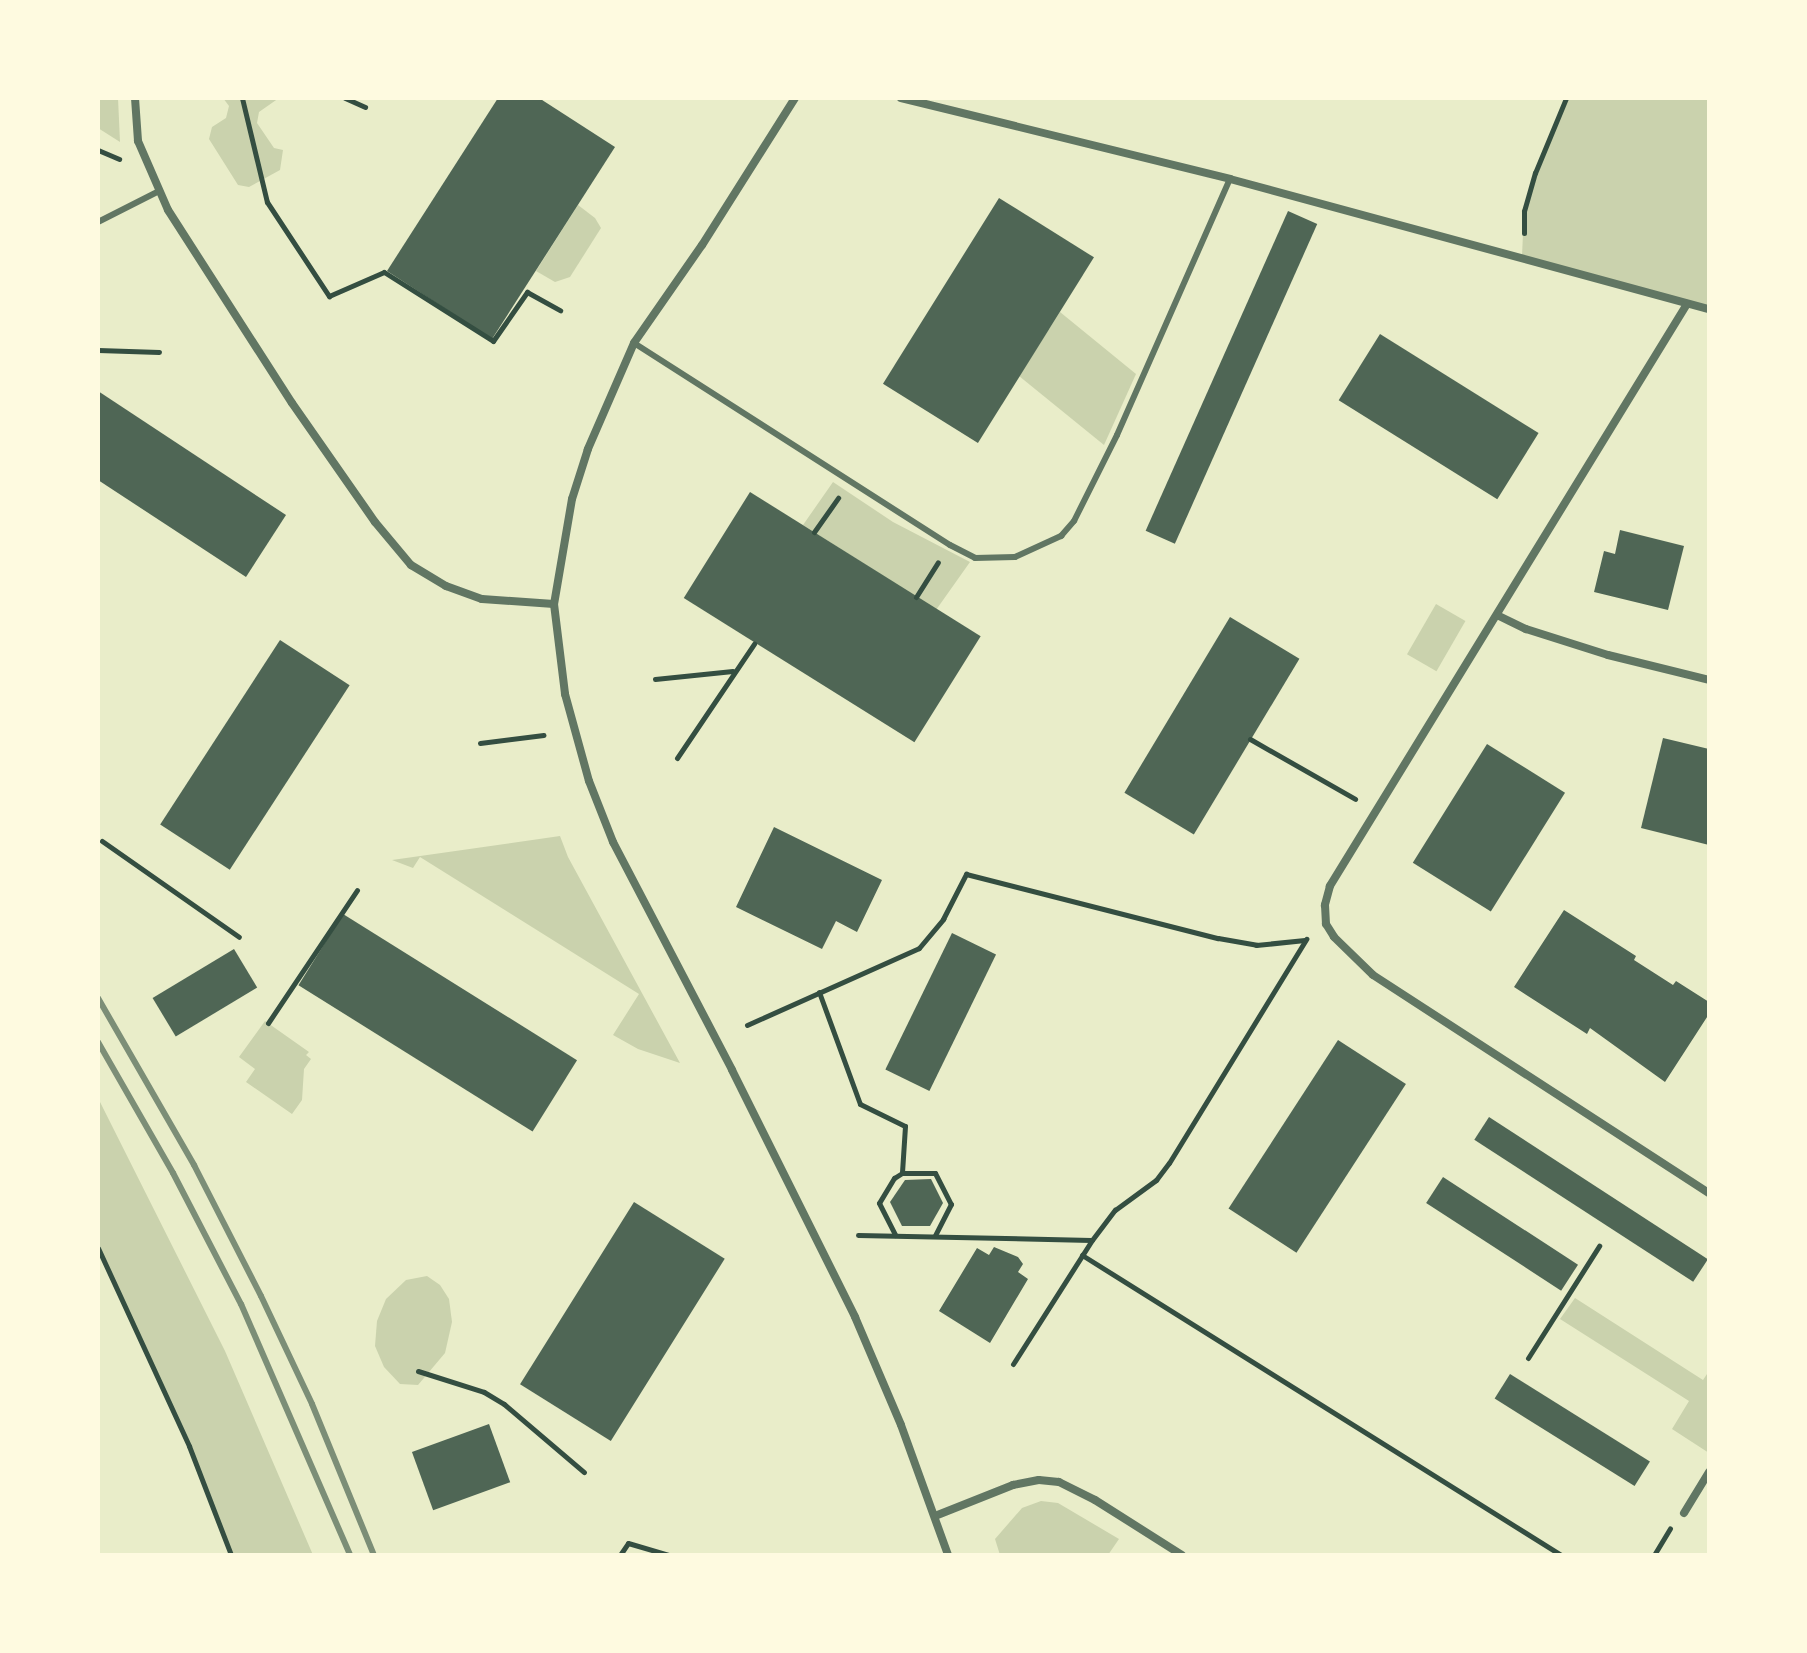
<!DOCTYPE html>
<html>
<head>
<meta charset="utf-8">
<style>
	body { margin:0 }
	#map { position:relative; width:1807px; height:1653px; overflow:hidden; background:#e9edc9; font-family:"Sofia Sans Condensed",sans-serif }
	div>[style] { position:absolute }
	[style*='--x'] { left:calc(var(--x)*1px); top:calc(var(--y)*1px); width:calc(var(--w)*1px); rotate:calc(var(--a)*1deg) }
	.green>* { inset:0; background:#cad2ad; transform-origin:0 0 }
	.building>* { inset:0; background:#4f6655; transform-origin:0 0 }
	.path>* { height:5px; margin:-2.5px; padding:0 2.5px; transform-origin:2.5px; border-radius:2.5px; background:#344e41 }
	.service>* { height:6px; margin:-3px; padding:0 3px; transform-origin:3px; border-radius:3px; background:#617663 }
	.minor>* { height:8px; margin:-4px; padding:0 4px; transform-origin:4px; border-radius:4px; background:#617663 }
	.rail>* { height:6px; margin:-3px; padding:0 3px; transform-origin:3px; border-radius:3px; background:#7c8e77 }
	span { translate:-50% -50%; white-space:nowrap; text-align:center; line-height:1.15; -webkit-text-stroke:6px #fefae0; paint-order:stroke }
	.frame { position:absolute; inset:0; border:100px solid #fefae0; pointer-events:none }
</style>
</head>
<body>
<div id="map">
	<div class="green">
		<div style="clip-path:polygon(98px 98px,118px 98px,120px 142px,98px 128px)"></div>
		<div style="clip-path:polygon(223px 98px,279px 98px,259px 112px,257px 123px,274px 148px,283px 150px,280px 170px,249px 187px,238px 185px,209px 139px,212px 127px,226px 118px,229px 106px)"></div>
		<div style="clip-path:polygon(1566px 98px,1709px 98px,1709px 309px,1522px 256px,1524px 211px)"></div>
		<div style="clip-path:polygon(578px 205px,595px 218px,601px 228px,570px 277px,555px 282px,536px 271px)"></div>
		<div style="clip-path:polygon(1060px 312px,1136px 374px,1104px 445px,1019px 376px)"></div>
		<div style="clip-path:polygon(833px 482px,893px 522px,970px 562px,936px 610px,803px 525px)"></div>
		<div style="left:1436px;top:604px;width:34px;height:58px;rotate:30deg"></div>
		<div style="clip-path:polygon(560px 836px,568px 857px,680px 1063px,638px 1049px,613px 1035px,639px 994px,420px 857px,413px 868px,392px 860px)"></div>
		<div style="clip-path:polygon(265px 1021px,309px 1052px,306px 1055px,311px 1059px,304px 1069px,302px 1100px,292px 1114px,246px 1082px,255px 1069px,239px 1057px)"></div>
		<div style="clip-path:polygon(98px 1098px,225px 1351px,313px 1555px,231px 1555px,189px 1446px,98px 1248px)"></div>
		<div style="clip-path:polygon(427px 1276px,440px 1285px,449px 1299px,452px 1322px,445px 1353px,418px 1385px,400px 1384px,384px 1367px,375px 1346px,377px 1321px,386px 1299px,406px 1280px)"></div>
		<div style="clip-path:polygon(1575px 1298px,1703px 1380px,1709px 1371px,1709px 1453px,1672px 1429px,1689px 1401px,1560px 1319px)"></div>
		<div style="clip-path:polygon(1041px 1501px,1058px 1503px,1119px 1539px,1108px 1555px,1000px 1555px,995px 1539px,1022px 1508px)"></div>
	</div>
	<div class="building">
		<div style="clip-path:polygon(498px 98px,539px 98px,615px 147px,492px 339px,387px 271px)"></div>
		<div style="left:999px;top:198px;width:112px;height:219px;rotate:32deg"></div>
		<div style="left:1288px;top:211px;width:32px;height:350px;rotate:24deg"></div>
		<div style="left:1380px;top:334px;width:187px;height:78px;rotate:32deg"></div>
		<div style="clip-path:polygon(98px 391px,286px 515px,246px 577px,98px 480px)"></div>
		<div style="left:750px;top:492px;width:272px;height:125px;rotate:32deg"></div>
		<div style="clip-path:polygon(1620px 530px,1684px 546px,1668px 610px,1594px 592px,1604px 551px,1615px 554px)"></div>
		<div style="left:1230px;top:617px;width:81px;height:205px;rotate:31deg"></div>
		<div style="left:280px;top:640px;width:83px;height:220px;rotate:33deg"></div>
		<div style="clip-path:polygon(1663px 738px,1709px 749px,1709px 845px,1641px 828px)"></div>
		<div style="left:1487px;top:744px;width:92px;height:140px;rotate:32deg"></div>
		<div style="clip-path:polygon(774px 827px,882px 880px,857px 932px,836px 921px,822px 949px,736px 907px)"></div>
		<div style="clip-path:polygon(1564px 910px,1636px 956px,1634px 960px,1673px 985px,1676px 981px,1709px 1002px,1709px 1014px,1665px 1082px,1590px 1028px,1587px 1034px,1514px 987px)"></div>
		<div style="left:343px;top:914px;width:276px;height:84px;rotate:32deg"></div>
		<div style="left:952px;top:933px;width:49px;height:152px;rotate:26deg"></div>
		<div style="left:234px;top:949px;width:45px;height:95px;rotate:59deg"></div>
		<div style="left:1338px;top:1040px;width:81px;height:201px;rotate:33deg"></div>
		<div style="left:1489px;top:1117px;width:261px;height:27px;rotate:33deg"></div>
		<div style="left:1443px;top:1177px;width:161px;height:31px;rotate:33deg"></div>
		<div style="clip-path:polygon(931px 1179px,943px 1203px,930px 1226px,902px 1226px,890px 1202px,905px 1180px)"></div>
		<div style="left:634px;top:1202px;width:107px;height:215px;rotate:32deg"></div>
		<div style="clip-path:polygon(994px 1247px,1018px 1257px,1023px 1264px,1018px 1272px,1028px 1279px,990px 1343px,939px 1311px,977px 1248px,989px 1255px)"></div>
		<div style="left:1510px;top:1374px;width:165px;height:29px;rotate:32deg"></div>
		<div style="left:489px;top:1424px;width:62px;height:82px;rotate:70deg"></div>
	</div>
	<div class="path">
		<div style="--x:242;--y:98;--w:107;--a:76.5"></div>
		<div style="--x:267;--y:202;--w:113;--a:56.6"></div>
		<div style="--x:329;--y:296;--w:60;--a:-23.6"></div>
		<div style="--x:384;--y:272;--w:129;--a:32.3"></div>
		<div style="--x:493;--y:341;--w:60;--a:-55.2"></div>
		<div style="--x:527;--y:292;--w:38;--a:29"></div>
		<div style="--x:345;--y:98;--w:22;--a:24"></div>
		<div style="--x:98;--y:150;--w:23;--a:23"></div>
		<div style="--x:1524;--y:233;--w:22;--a:-90"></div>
		<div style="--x:1524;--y:211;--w:40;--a:-74"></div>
		<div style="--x:1535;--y:173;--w:81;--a:-67.5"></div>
		<div style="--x:98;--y:350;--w:61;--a:1.9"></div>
		<div style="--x:814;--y:532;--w:42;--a:-54.8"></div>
		<div style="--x:916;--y:597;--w:41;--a:-57.8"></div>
		<div style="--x:655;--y:679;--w:78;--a:-5.9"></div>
		<div style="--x:1250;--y:739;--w:121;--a:29.7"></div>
		<div style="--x:480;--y:743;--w:64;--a:-7.2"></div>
		<div style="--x:677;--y:758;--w:138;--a:-56"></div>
		<div style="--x:102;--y:841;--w:167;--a:35"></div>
		<div style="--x:819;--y:992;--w:119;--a:69.9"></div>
		<div style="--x:860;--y:1104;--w:50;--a:26.1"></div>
		<div style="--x:905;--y:1126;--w:47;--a:93.7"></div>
		<div style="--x:902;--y:1173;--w:9;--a:148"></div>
		<div style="--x:894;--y:1178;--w:29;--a:121"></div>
		<div style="--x:879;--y:1203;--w:36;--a:63"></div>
		<div style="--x:268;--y:1023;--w:160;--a:-56.2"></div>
		<div style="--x:747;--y:1025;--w:188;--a:-24.1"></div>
		<div style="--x:919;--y:948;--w:38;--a:-50"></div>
		<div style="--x:943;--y:919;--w:51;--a:-62.9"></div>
		<div style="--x:966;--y:874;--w:260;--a:14.3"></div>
		<div style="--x:1218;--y:938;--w:39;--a:10"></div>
		<div style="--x:1256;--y:945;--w:49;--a:-5.8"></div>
		<div style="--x:902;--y:1173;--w:33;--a:0"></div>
		<div style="--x:935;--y:1173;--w:35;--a:63"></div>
		<div style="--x:951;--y:1204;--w:35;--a:117"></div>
		<div style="--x:858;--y:1235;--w:233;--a:1.2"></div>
		<div style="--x:98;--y:1248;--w:218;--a:65.3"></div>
		<div style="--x:189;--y:1446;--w:117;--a:68.9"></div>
		<div style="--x:1082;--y:1255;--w:565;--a:32.06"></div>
		<div style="--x:1528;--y:1358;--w:133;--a:-57.6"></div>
		<div style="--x:1013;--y:1364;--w:147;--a:-57.5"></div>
		<div style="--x:1092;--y:1240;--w:38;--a:-53"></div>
		<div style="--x:1115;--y:1210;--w:51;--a:-36.2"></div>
		<div style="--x:1156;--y:1180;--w:21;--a:-53"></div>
		<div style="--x:1169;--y:1163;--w:263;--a:-58.5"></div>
		<div style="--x:418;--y:1371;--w:69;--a:17.7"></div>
		<div style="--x:484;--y:1392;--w:23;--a:31"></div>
		<div style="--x:504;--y:1404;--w:105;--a:40.4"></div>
		<div style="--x:620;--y:1555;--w:14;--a:-56"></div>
		<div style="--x:628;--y:1543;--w:43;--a:16.3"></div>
		<div style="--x:1654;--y:1555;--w:31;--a:-59"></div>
	</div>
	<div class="service">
		<div style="--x:98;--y:222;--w:68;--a:-26.9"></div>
		<div style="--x:634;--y:343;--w:375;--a:32.6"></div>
		<div style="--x:950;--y:545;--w:28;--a:27"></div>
		<div style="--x:975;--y:558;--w:40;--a:-1.4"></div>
		<div style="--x:1015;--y:557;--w:51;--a:-24.5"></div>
		<div style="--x:1061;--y:536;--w:20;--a:-49"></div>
		<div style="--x:1074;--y:521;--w:96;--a:-63.4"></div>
		<div style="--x:1117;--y:435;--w:280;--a:-66.2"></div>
	</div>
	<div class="minor">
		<div style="--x:135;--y:98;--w:43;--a:86"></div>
		<div style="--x:138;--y:141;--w:75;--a:66.5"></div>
		<div style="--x:168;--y:210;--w:229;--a:57.3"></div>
		<div style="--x:292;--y:403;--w:145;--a:55.1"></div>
		<div style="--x:375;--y:522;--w:56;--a:50.1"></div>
		<div style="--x:411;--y:565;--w:41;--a:31"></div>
		<div style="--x:446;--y:586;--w:38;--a:20"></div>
		<div style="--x:482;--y:599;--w:72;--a:4"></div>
		<div style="--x:795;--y:98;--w:174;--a:122.3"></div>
		<div style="--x:702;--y:245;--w:119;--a:124.8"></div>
		<div style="--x:634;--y:343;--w:116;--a:113.5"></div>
		<div style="--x:588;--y:449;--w:52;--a:107.7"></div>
		<div style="--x:572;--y:499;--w:107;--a:99.7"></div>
		<div style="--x:554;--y:604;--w:91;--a:83"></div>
		<div style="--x:565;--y:694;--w:90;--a:74.6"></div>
		<div style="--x:589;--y:781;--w:66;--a:68.5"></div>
		<div style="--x:613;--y:842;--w:257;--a:62.4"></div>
		<div style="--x:732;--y:1070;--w:276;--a:63.5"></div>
		<div style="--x:855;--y:1317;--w:117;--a:66.9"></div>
		<div style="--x:901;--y:1425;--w:138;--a:70.1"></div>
		<div style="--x:901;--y:98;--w:339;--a:13.8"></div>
		<div style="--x:1230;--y:179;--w:496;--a:15.2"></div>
		<div style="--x:1687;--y:304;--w:683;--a:121.53"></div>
		<div style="--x:1330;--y:886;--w:20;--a:105"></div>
		<div style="--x:1325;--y:905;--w:19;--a:87"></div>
		<div style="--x:1326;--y:924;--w:15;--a:58"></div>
		<div style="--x:1334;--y:937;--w:54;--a:44.3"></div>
		<div style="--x:1373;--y:975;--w:401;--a:33"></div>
		<div style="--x:1499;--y:616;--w:30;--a:26"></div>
		<div style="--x:1526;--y:629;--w:86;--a:17.6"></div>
		<div style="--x:1608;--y:655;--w:104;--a:13.9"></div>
		<div style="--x:1684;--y:1513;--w:48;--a:-58.6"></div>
		<div style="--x:935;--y:1516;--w:84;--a:-21.7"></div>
		<div style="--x:1013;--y:1485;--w:26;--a:-11"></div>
		<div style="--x:1039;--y:1480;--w:20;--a:6"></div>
		<div style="--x:1059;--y:1482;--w:40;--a:26.6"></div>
		<div style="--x:1095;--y:1500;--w:103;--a:32.3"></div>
	</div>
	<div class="rail">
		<div style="--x:98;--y:998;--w:193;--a:60.1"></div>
		<div style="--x:194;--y:1165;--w:147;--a:62.9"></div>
		<div style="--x:261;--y:1296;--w:119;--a:64.7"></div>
		<div style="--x:312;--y:1404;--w:163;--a:67.7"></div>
		<div style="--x:98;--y:1042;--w:151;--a:60.2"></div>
		<div style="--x:173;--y:1173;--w:148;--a:62.6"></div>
		<div style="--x:241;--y:1304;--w:274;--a:66.5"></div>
	</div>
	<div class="frame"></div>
</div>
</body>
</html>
